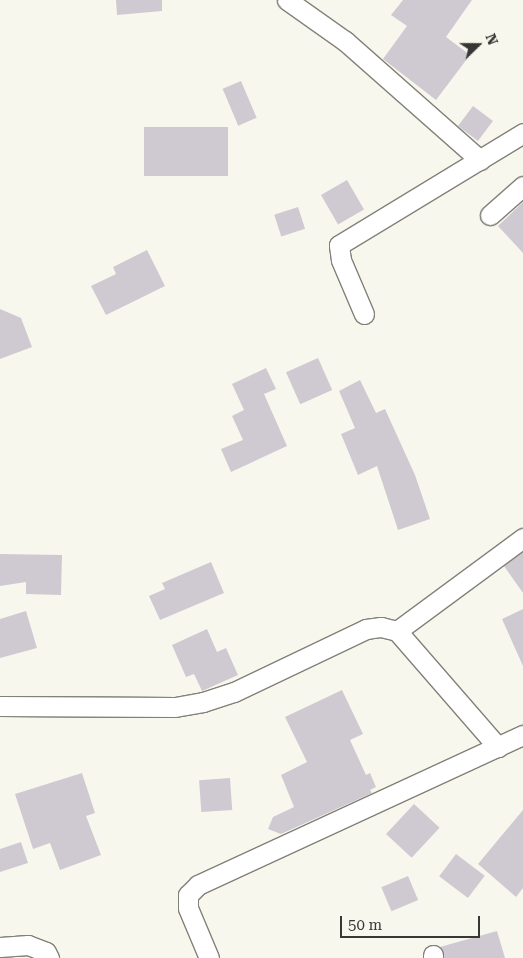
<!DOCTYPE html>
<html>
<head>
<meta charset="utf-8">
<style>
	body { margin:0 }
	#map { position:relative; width:523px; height:958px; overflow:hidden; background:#f8f7ee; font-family:"Roboto Serif",serif }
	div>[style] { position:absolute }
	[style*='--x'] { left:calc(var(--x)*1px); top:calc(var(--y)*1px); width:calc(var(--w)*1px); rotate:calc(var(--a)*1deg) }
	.building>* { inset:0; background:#cfcad2; transform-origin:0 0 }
	.roads { filter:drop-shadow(1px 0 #828179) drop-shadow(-1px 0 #828179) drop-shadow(0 1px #828179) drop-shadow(0 -1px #828179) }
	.street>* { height:19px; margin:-9.5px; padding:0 9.5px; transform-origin:9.5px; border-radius:9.5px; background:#fff }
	span { translate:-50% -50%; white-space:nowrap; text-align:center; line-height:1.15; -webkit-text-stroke:4px #f8f7ee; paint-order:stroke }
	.north { position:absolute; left:453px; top:20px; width:50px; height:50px; -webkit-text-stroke:4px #f8f7ee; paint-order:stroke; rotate:68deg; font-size:14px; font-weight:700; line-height:20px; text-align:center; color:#383734 }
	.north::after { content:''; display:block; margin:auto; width:18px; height:22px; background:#383734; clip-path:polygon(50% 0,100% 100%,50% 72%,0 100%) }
	.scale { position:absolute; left:340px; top:916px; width:140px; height:22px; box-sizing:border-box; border:2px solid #383734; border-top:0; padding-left:6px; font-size:15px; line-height:18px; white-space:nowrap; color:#383734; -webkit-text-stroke:4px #f8f7ee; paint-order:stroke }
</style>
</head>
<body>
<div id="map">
	<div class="building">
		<div style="clip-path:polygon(116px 0,162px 0,162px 11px,117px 15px)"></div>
		<div style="clip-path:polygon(403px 0,472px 0,446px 37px,470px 55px,436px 100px,383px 59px,407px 26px,391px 15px)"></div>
		<div style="left:241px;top:81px;width:40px;height:20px;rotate:67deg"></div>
		<div style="left:473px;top:106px;width:25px;height:25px;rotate:37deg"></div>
		<div style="left:144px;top:127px;width:84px;height:49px"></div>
		<div style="left:347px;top:180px;width:34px;height:30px;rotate:60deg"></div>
		<div style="clip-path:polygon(523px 202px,523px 253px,498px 226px)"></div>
		<div style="left:298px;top:207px;width:23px;height:25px;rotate:72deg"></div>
		<div style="clip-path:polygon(147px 250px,165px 286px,106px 315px,91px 286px,116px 274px,113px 267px)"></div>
		<div style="clip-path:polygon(0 309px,21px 318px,32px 347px,0 359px)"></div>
		<div style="left:318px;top:358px;width:35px;height:35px;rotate:66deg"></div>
		<div style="clip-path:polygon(266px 368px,276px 389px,264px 394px,287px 446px,231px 472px,221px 449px,243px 440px,232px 416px,244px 410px,232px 384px)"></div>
		<div style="clip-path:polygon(360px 380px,376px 413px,385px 409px,415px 475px,430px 519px,398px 530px,377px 466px,358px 475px,341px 434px,355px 428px,339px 391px)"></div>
		<div style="clip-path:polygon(523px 552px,523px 593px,504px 566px)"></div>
		<div style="clip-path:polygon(0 554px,62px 555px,61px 595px,26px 594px,26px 582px,0 586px)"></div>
		<div style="clip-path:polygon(211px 562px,224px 593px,160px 620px,149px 596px,165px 589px,162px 583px)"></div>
		<div style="clip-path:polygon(523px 609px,523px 666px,502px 619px)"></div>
		<div style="clip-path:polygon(26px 611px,37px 648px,0 658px,0 619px)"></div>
		<div style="clip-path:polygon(207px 629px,217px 652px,226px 648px,238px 675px,202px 691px,194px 674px,186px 677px,172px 645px)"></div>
		<div style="clip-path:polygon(342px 690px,363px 734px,350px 740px,366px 775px,370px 773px,376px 787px,370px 790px,372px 793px,281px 834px,268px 829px,273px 817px,294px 807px,281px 775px,307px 762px,285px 717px)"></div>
		<div style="clip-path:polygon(82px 773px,95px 813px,86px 816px,101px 855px,60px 870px,50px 843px,33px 849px,15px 794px)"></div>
		<div style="left:230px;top:778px;width:32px;height:31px;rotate:86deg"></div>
		<div style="left:414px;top:804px;width:35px;height:41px;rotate:43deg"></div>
		<div style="clip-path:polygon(523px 810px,523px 888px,516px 897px,478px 864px)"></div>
		<div style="clip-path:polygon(21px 842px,28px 863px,0 872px,0 849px)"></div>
		<div style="left:456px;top:854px;width:36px;height:28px;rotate:37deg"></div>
		<div style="left:408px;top:876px;width:26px;height:29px;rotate:67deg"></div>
		<div style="clip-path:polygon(497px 931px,505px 958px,444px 958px,440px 947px)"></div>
	</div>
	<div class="roads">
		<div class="street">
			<div style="--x:287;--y:0;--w:71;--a:35.3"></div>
			<div style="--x:345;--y:41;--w:180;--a:41.4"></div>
			<div style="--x:490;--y:215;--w:44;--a:-41.3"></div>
			<div style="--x:364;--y:314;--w:59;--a:-113.1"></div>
			<div style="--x:341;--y:260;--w:15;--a:-98"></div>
			<div style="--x:339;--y:245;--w:215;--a:-31.3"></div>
			<div style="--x:397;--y:631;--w:157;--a:-36.4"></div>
			<div style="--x:0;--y:706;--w:175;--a:0.3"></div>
			<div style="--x:175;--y:707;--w:28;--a:-10"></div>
			<div style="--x:203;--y:702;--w:33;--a:-18"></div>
			<div style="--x:234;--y:692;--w:146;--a:-25.5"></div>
			<div style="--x:366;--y:629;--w:15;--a:-8"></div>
			<div style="--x:381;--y:627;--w:16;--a:14"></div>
			<div style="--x:397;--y:631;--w:154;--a:49"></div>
			<div style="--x:0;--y:947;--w:28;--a:-4"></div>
			<div style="--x:28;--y:945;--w:19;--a:21"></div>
			<div style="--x:46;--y:952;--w:7;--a:63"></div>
			<div style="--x:433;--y:955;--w:3;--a:90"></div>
			<div style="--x:209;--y:958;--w:54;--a:-112.8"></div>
			<div style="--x:188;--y:908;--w:13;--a:-90"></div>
			<div style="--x:188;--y:895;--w:14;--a:-45"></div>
			<div style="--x:198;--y:885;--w:358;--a:-24.8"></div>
		</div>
	</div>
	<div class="north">N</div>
	<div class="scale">50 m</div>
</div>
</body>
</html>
